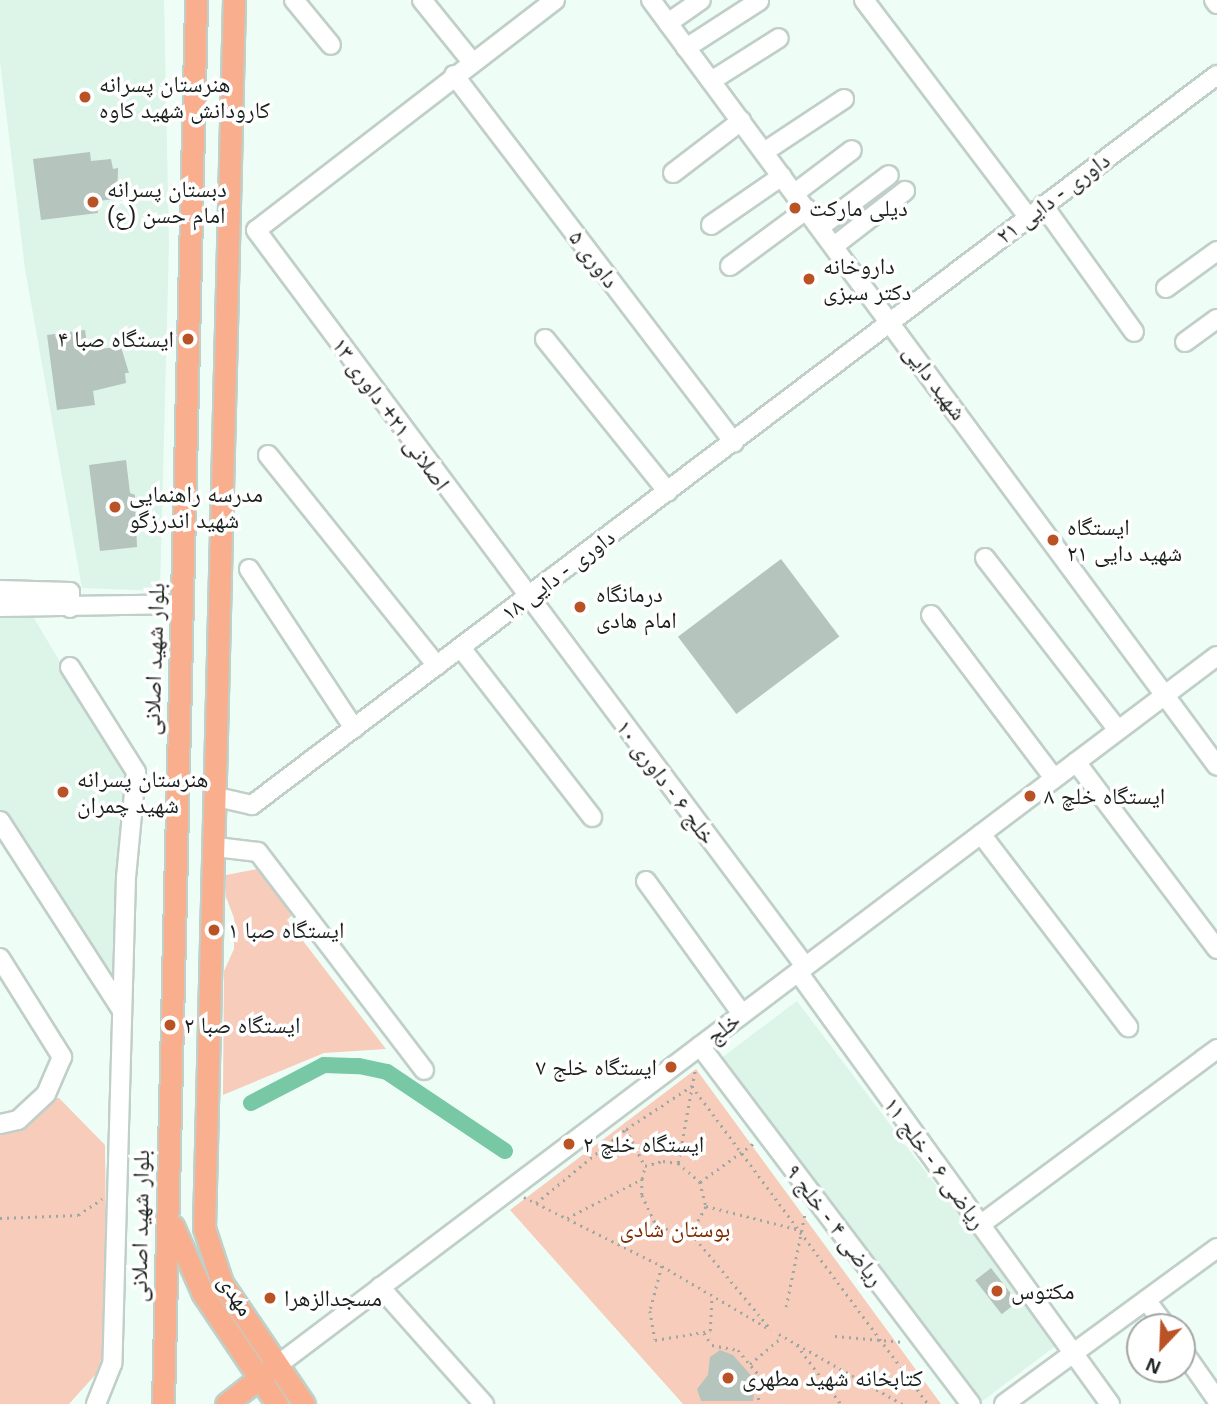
<!DOCTYPE html>
<html>
<head>
<meta charset="utf-8">
<style>
	body { margin:0 }
	#map { position:relative; width:1217px; height:1404px; overflow:hidden; background:#eefef6; font-family:Arial,"Noto Naskh Arabic",sans-serif }
	div>[style] { position:absolute }
	[style*='--x'] { left:calc(var(--x)*1px); top:calc(var(--y)*1px); width:calc(var(--w)*1px); rotate:calc(var(--a)*1deg) }
	.built>* { inset:0; background:#ddf4e9; transform-origin:0 0 }
	.green>* { inset:0; background:#f7ccba }
	.canal>* { height:16px; margin:-8px; padding:0 8px; transform-origin:8px; border-radius:8px; background:#78c7a5 }
	.building>* { inset:0; background:#b5c4bc; transform-origin:0 0 }
	.path>* { height:2.5px; margin-top:-1.25px; transform-origin:0; background:repeating-linear-gradient(90deg,#9ca8a2 0 2px,transparent 0 7px) }
	.roads { filter:drop-shadow(2px 0 #c0cfc8) drop-shadow(-2px 0 #c0cfc8) drop-shadow(0 2px #c0cfc8) drop-shadow(0 -2px #c0cfc8) }
	.minor>* { height:18px; margin:-9px; padding:0 9px; transform-origin:9px; border-radius:9px; background:#fff }
	.major>* { height:21px; margin:-10.5px; padding:0 10.5px; transform-origin:10.5px; border-radius:10.5px; background:#f9af8e }
	.dots>* { width:19px; height:19px; translate:-50% -50%; box-sizing:border-box; border:4px solid #fff; border-radius:50% }
	span { translate:-50% -50%; white-space:nowrap; text-align:center; line-height:1.15; -webkit-text-stroke:7px #fff; paint-order:stroke }
	.poi-label { font-size:23px; color:#1b201d }
	.left { translate:0 -50%; text-align:left }
	.right { translate:-100% -50%; text-align:right }
	.street-label { font-size:23px; color:#1b201d }
	.park-label { font-size:23px; color:#7d2c00 }
	.north { position:absolute; left:1126px; top:1313px; width:70px; height:70px; box-sizing:border-box; background:#fff; border:2px solid #a4a6a5; border-radius:50%; rotate:203deg; font-size:19px; font-weight:700; line-height:28px; text-align:center; color:#1b201d }
	.north::after { content:''; display:block; margin:auto; width:24px; height:32px; background:#b95325; clip-path:polygon(50% 0,100% 100%,50% 72%,0 100%) }
</style>
</head>
<body>
<div id="map">
	<div class="built">
		<div style="clip-path:polygon(0 0,164px 0,169px 245px,160px 591px,82px 588px,25px 269px,0 62px)"></div>
		<div style="clip-path:polygon(31px 613px,127px 775px,122px 993px,0 810px,0 614px)"></div>
		<div style="left:797px;top:1001px;width:431px;height:95px;rotate:53deg"></div>
	</div>
	<div class="green">
		<div style="clip-path:polygon(263px 868px,294px 913px,287px 920px,386px 1049px,324px 1053px,223px 1095px,224px 971px,234px 949px,234px 918px,226px 897px,226px 875px)"></div>
		<div style="clip-path:polygon(696px 1069px,941px 1404px,683px 1404px,510px 1210px)"></div>
		<div style="clip-path:polygon(59px 1098px,105px 1145px,107px 1340px,97px 1373px,69px 1404px,0 1404px,0 1133px,27px 1127px,51px 1099px)"></div>
	</div>
	<div class="canal">
		<div style="--x:251;--y:1103;--w:82;--a:-27.5"></div>
		<div style="--x:324;--y:1065;--w:35;--a:2"></div>
		<div style="--x:359;--y:1066;--w:29;--a:12"></div>
		<div style="--x:387;--y:1072;--w:142;--a:33.8"></div>
	</div>
	<div class="building">
		<div style="clip-path:polygon(90px 152px,91px 161px,111px 159px,113px 169px,118px 168px,117px 199px,96px 201px,98px 213px,41px 220px,33px 159px)"></div>
		<div style="clip-path:polygon(85px 330px,87px 345px,96px 344px,97px 349px,121px 347px,129px 373px,125px 373px,126px 383px,93px 391px,95px 405px,57px 410px,47px 335px)"></div>
		<div style="clip-path:polygon(126px 460px,130px 493px,135px 495px,137px 547px,100px 551px,89px 465px)"></div>
		<div style="left:781px;top:559px;width:97px;height:129px;rotate:53deg"></div>
		<div style="left:991px;top:1268px;width:43px;height:20px;rotate:52deg"></div>
		<div style="clip-path:polygon(720px 1350px,733px 1355px,756px 1381px,753px 1401px,701px 1401px,697px 1389px,708px 1375px,710px 1357px)"></div>
	</div>
	<div class="path">
		<div style="--x:626;--y:1129;--w:42;--a:62.8"></div>
		<div style="--x:678;--y:1163;--w:95;--a:-79.6"></div>
		<div style="--x:642;--y:1179;--w:16;--a:90"></div>
		<div style="--x:642;--y:1195;--w:29;--a:65"></div>
		<div style="--x:654;--y:1221;--w:22;--a:32"></div>
		<div style="--x:673;--y:1233;--w:18;--a:0"></div>
		<div style="--x:691;--y:1233;--w:31;--a:-61"></div>
		<div style="--x:706;--y:1206;--w:97;--a:14.3"></div>
		<div style="--x:700;--y:1182;--w:67;--a:-35.8"></div>
		<div style="--x:524;--y:1197;--w:154;--a:26.6"></div>
		<div style="--x:662;--y:1266;--w:126;--a:30.4"></div>
		<div style="--x:536;--y:1203;--w:117;--a:-39.4"></div>
		<div style="--x:626;--y:1129;--w:79;--a:-33.1"></div>
		<div style="--x:692;--y:1086;--w:396;--a:53.4"></div>
		<div style="--x:0;--y:1218;--w:78;--a:-2.2"></div>
		<div style="--x:78;--y:1215;--w:29;--a:-34"></div>
		<div style="--x:567;--y:1218;--w:85;--a:-27.5"></div>
		<div style="--x:642;--y:1179;--w:13;--a:-77"></div>
		<div style="--x:645;--y:1166;--w:19;--a:-16"></div>
		<div style="--x:663;--y:1161;--w:15;--a:8"></div>
		<div style="--x:678;--y:1163;--w:29;--a:41"></div>
		<div style="--x:700;--y:1182;--w:25;--a:76"></div>
		<div style="--x:691;--y:1233;--w:122;--a:50.3"></div>
		<div style="--x:662;--y:1266;--w:47;--a:104.9"></div>
		<div style="--x:650;--y:1311;--w:29;--a:80"></div>
		<div style="--x:655;--y:1340;--w:56;--a:-9.3"></div>
		<div style="--x:710;--y:1331;--w:35;--a:-87"></div>
		<div style="--x:786;--y:1307;--w:96;--a:-78.6"></div>
		<div style="--x:704;--y:1333;--w:14;--a:56"></div>
		<div style="--x:712;--y:1345;--w:26;--a:11"></div>
		<div style="--x:738;--y:1350;--w:35;--a:50"></div>
		<div style="--x:761;--y:1377;--w:27;--a:96"></div>
		<div style="--x:779;--y:1334;--w:142;--a:29.6"></div>
		<div style="--x:835;--y:1336;--w:69;--a:5"></div>
		<div style="--x:797;--y:1345;--w:74;--a:53.3"></div>
		<div style="--x:750;--y:1364;--w:42;--a:-40.2"></div>
	</div>
	<div class="roads">
		<div class="minor">
			<div style="--x:294;--y:0;--w:58;--a:50.6"></div>
			<div style="--x:422;--y:0;--w:80;--a:51.1"></div>
			<div style="--x:555;--y:0;--w:377;--a:142.4"></div>
			<div style="--x:256;--y:230;--w:918;--a:53.28"></div>
			<div style="--x:651;--y:0;--w:952;--a:53.54"></div>
			<div style="--x:864;--y:0;--w:272;--a:52.9"></div>
			<div style="--x:1214;--y:0;--w:5;--a:53"></div>
			<div style="--x:668;--y:23;--w:40;--a:-34.9"></div>
			<div style="--x:686;--y:48;--w:87;--a:-32.8"></div>
			<div style="--x:454;--y:75;--w:462;--a:52.7"></div>
			<div style="--x:711;--y:81;--w:80;--a:-32.3"></div>
			<div style="--x:764;--y:152;--w:96;--a:-33.5"></div>
			<div style="--x:673;--y:173;--w:86;--a:-37.4"></div>
			<div style="--x:795;--y:193;--w:71;--a:-37"></div>
			<div style="--x:1043;--y:205;--w:156;--a:54.4"></div>
			<div style="--x:711;--y:225;--w:86;--a:-34.6"></div>
			<div style="--x:820;--y:227;--w:86;--a:-37"></div>
			<div style="--x:834;--y:246;--w:90;--a:-37.8"></div>
			<div style="--x:730;--y:266;--w:96;--a:-36.5"></div>
			<div style="--x:1166;--y:288;--w:63;--a:-36"></div>
			<div style="--x:545;--y:339;--w:196;--a:51.2"></div>
			<div style="--x:1185;--y:342;--w:39;--a:-36"></div>
			<div style="--x:268;--y:455;--w:270;--a:51.3"></div>
			<div style="--x:985;--y:558;--w:217;--a:52.3"></div>
			<div style="--x:249;--y:569;--w:191;--a:56.6"></div>
			<div style="--x:0;--y:590;--w:70;--a:1.6"></div>
			<div style="--x:70;--y:592;--w:16;--a:90"></div>
			<div style="--x:0;--y:607;--w:183;--a:-0.9"></div>
			<div style="--x:931;--y:615;--w:204;--a:53"></div>
			<div style="--x:461;--y:648;--w:214;--a:52.2"></div>
			<div style="--x:70;--y:667;--w:124;--a:57.8"></div>
			<div style="--x:136;--y:772;--w:105;--a:95.4"></div>
			<div style="--x:126;--y:877;--w:487;--a:91.6"></div>
			<div style="--x:112;--y:1364;--w:43;--a:111.8"></div>
			<div style="--x:1076;--y:762;--w:234;--a:53"></div>
			<div style="--x:217;--y:797;--w:36;--a:13"></div>
			<div style="--x:252;--y:805;--w:1210;--a:-37.11"></div>
			<div style="--x:0;--y:821;--w:224;--a:57.2"></div>
			<div style="--x:981;--y:834;--w:243;--a:52.7"></div>
			<div style="--x:216;--y:847;--w:42;--a:6.8"></div>
			<div style="--x:258;--y:852;--w:274;--a:52.7"></div>
			<div style="--x:646;--y:881;--w:164;--a:54.2"></div>
			<div style="--x:0;--y:958;--w:117;--a:57.9"></div>
			<div style="--x:62;--y:1057;--w:40;--a:113.4"></div>
			<div style="--x:46;--y:1094;--w:38;--a:137"></div>
			<div style="--x:18;--y:1120;--w:18;--a:167"></div>
			<div style="--x:798;--y:972;--w:533;--a:54.16"></div>
			<div style="--x:700;--y:1046;--w:449;--a:52.9"></div>
			<div style="--x:980;--y:1225;--w:295;--a:-36.6"></div>
			<div style="--x:380;--y:1287;--w:157;--a:48.4"></div>
			<div style="--x:1146;--y:1300;--w:34;--a:53"></div>
			<div style="--x:1182;--y:1350;--w:61;--a:55"></div>
			<div style="--x:279;--y:1364;--w:1175;--a:-37.05"></div>
			<div style="--x:1004;--y:1404;--w:264;--a:-36.2"></div>
		</div>
		<div class="major">
			<div style="--x:234;--y:0;--w:1228;--a:91.4"></div>
			<div style="--x:204;--y:1228;--w:58;--a:71.9"></div>
			<div style="--x:222;--y:1283;--w:146;--a:55.9"></div>
			<div style="--x:173;--y:1226;--w:74;--a:66.2"></div>
			<div style="--x:203;--y:1294;--w:133;--a:56.1"></div>
			<div style="--x:163;--y:1404;--w:1404;--a:-88.65"></div>
			<div style="--x:226;--y:1404;--w:57;--a:-37.9"></div>
		</div>
	</div>
	<div class="dots">
		<div style="left:85px;top:97px;background:#b95325"></div>
		<div style="left:93px;top:202px;background:#b95325"></div>
		<div style="left:795px;top:208px;background:#b95325"></div>
		<div style="left:809px;top:279px;background:#b95325"></div>
		<div style="left:188px;top:339px;background:#b95325"></div>
		<div style="left:115px;top:507px;background:#b95325"></div>
		<div style="left:1053px;top:540px;background:#b95325"></div>
		<div style="left:580px;top:607px;background:#b95325"></div>
		<div style="left:63px;top:792px;background:#b95325"></div>
		<div style="left:1030px;top:796px;background:#b95325"></div>
		<div style="left:214px;top:930px;background:#b95325"></div>
		<div style="left:170px;top:1025px;background:#b95325"></div>
		<div style="left:671px;top:1067px;background:#b95325"></div>
		<div style="left:569px;top:1144px;background:#b95325"></div>
		<div style="left:997px;top:1291px;background:#b95325"></div>
		<div style="left:270px;top:1298px;background:#b95325"></div>
		<div style="left:728px;top:1378px;background:#b95325"></div>
	</div>
	<div class="poi-label">
		<span class="left" style="left:99px;top:97px">هنرستان پسرانه<br>کارودانش شهید کاوه</span>
		<span class="left" style="left:107px;top:202px">دبستان پسرانه<br>امام حسن (ع)</span>
		<span class="left" style="left:809px;top:208px">دیلی مارکت</span>
		<span class="left" style="left:823px;top:279px">داروخانه<br>دکتر سبزی</span>
		<span class="right" style="left:174px;top:339px">ایستگاه صبا ۴</span>
		<span class="left" style="left:129px;top:507px">مدرسه راهنمایی<br>شهید اندرزگو</span>
		<span class="left" style="left:1067px;top:540px">ایستگاه<br>شهید دایی ۲۱</span>
		<span class="left" style="left:596px;top:607px">درمانگاه<br>امام هادی</span>
		<span class="left" style="left:77px;top:792px">هنرستان پسرانه<br>شهید چمران</span>
		<span class="left" style="left:1044px;top:796px">ایستگاه خلچ ۸</span>
		<span class="left" style="left:228px;top:930px">ایستگاه صبا ۱</span>
		<span class="left" style="left:184px;top:1025px">ایستگاه صبا ۲</span>
		<span class="right" style="left:657px;top:1067px">ایستگاه خلج ۷</span>
		<span class="left" style="left:583px;top:1144px">ایستگاه خلچ ۲</span>
		<span class="left" style="left:1011px;top:1291px">مکتوس</span>
		<span class="left" style="left:284px;top:1298px">مسجدالزهرا</span>
		<span class="left" style="left:742px;top:1378px">کتابخانه شهید مطهری</span>
	</div>
	<div class="street-label">
		<span style="left:1053px;top:198px;rotate:-37deg">داوری - دایی ۲۱</span>
		<span style="left:594px;top:259px;rotate:53deg">داوری ۵</span>
		<span style="left:935px;top:382px;rotate:53deg">شهید دایی</span>
		<span style="left:391px;top:414px;rotate:54deg">اصلانی ۲۱+ داوری ۱۳</span>
		<span style="left:558px;top:575px;rotate:-37deg">داوری - دایی ۱۸</span>
		<span style="left:154px;top:659px;rotate:-88deg">بلوار شهید اصلانی</span>
		<span style="left:666px;top:782px;rotate:53deg">خلج ۶ - داوری ۱۰</span>
		<span style="left:723px;top:1028px;rotate:-37deg">خلج</span>
		<span style="left:935px;top:1163px;rotate:54deg">ریاضی ۶ - خلج ۱۱</span>
		<span style="left:835px;top:1225px;rotate:53deg">ریاضی ۴ - خلج ۹</span>
		<span style="left:140px;top:1226px;rotate:-89deg">بلوار شهید اصلانی</span>
		<span style="left:236px;top:1295px;rotate:57deg">مهدی</span>
	</div>
	<div class="park-label">
		<span style="left:675px;top:1229px">بوستان شادی</span>
	</div>
	<div class="north">N</div>
</div>
</body>
</html>
